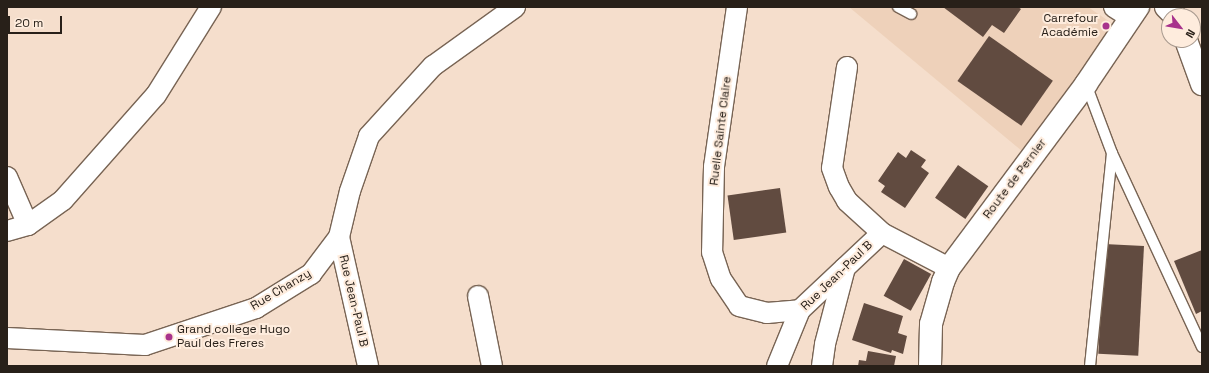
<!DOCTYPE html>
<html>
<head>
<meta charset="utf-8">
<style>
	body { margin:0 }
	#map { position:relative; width:1209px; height:373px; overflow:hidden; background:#f5decc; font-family:"Space Grotesk",sans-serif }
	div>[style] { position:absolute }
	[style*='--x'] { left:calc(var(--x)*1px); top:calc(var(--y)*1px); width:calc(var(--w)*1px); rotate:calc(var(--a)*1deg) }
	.built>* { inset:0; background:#eed1ba }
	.building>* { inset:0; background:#614b40; transform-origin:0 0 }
	.roads { filter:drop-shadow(1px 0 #786454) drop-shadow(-1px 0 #786454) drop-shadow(0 1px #786454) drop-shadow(0 -1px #786454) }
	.lane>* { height:10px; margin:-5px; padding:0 5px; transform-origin:5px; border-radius:5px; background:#fff }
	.street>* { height:20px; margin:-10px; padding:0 10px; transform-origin:10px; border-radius:10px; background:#fff }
	.secondary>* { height:22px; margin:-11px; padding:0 11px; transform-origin:11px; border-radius:11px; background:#fff }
	.dots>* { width:11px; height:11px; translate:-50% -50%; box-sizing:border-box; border:2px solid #feecdd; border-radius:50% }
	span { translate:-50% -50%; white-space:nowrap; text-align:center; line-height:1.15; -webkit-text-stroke:4px #feecdd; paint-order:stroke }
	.poi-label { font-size:12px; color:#282019 }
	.right { translate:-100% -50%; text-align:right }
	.left { translate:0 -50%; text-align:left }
	.street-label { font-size:12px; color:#282019 }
	.frame { position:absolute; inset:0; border:8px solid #282019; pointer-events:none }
	.north { position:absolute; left:1161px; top:8px; width:40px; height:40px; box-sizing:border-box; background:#feecdd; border:1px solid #a89a8f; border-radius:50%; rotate:121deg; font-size:11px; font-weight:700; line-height:16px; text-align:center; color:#282019 }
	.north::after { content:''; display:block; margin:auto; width:14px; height:18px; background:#a8338c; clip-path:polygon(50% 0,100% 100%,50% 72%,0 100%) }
	.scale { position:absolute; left:8px; top:16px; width:54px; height:18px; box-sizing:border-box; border:2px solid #282019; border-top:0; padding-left:5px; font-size:12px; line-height:14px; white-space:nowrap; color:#282019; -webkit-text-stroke:3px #feecdd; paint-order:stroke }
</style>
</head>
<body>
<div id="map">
	<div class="built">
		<div style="clip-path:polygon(849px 7px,1088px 7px,1119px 28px,1028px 156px)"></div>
	</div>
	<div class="building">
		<div style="clip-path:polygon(943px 7px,1018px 7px,1021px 9px,1004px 33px,992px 25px,983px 37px)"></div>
		<div style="left:989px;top:36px;width:78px;height:55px;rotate:35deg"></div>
		<div style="clip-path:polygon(911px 150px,926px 160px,921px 167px,929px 173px,905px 208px,881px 192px,885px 186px,878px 181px,898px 152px,906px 158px)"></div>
		<div style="left:958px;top:165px;width:37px;height:40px;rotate:35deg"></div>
		<div style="left:780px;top:188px;width:45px;height:53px;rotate:82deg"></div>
		<div style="left:1144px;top:246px;width:110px;height:40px;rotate:93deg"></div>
		<div style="clip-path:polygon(1202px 250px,1202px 311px,1196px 314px,1174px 261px)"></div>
		<div style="left:904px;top:259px;width:31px;height:42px;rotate:29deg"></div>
		<div style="clip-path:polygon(864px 303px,903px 316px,898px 333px,907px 336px,903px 354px,892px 350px,891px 353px,852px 340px)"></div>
		<div style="clip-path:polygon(868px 351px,896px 356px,894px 366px,858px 366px,859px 360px,866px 361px)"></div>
	</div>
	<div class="roads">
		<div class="lane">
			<div style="--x:898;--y:7;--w:15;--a:28"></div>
			<div style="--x:1086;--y:84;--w:74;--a:69.4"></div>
			<div style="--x:1112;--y:153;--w:214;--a:65.1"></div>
			<div style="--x:1090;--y:366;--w:214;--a:-84.1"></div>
		</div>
		<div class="street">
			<div style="--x:737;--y:7;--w:162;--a:98.2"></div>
			<div style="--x:714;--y:167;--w:85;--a:91.3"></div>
			<div style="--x:712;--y:252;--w:28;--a:72"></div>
			<div style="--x:721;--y:279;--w:32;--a:56"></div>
			<div style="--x:739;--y:306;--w:29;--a:14"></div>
			<div style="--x:767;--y:313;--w:33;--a:-5"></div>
			<div style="--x:1114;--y:7;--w:20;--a:33"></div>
			<div style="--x:847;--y:67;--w:102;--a:98.4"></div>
			<div style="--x:832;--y:168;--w:20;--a:70"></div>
			<div style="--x:839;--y:187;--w:16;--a:60"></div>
			<div style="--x:847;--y:201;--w:47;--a:42.4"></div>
			<div style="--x:882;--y:233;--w:76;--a:27.6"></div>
			<div style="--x:7;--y:177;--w:52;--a:66.4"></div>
			<div style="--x:7;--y:231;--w:22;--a:-16"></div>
			<div style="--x:28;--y:225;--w:43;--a:-35.5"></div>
			<div style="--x:63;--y:200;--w:140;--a:-48.5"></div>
			<div style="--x:156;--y:95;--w:104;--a:-58"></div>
			<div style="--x:339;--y:237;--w:132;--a:77.3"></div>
			<div style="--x:478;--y:296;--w:71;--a:78.7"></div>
			<div style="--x:7;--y:338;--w:138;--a:2.9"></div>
			<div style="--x:145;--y:345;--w:117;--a:-18.4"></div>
			<div style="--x:256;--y:308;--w:65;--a:-31.7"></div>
			<div style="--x:311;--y:274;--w:46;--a:-52.9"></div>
			<div style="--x:339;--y:237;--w:47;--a:-76.6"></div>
			<div style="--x:350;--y:191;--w:58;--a:-70.9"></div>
			<div style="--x:369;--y:136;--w:95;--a:-47.6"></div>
			<div style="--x:433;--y:66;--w:101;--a:-35.7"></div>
			<div style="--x:777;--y:366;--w:61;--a:-67.7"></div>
			<div style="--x:800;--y:310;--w:112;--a:-43.2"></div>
			<div style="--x:822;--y:366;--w:22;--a:-82"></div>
			<div style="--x:825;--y:344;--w:79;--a:-75.3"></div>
		</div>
		<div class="secondary">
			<div style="--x:1166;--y:7;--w:13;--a:45"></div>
			<div style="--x:1186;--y:40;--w:47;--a:70"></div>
			<div style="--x:930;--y:366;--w:42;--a:-88.6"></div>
			<div style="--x:931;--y:324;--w:44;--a:-74.1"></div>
			<div style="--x:943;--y:282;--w:15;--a:-67"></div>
			<div style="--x:949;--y:268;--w:229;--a:-53.3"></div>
			<div style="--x:1086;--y:84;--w:93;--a:-56"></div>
		</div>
	</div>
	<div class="dots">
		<div style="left:1106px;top:26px;background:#a8338c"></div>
		<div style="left:169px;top:337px;background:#a8338c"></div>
	</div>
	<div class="poi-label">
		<span class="right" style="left:1098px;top:26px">Carrefour<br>Académie</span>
		<span class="left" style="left:177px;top:337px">Grand college Hugo<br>Paul des Freres</span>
	</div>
	<div class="street-label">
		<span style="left:721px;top:131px;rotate:-83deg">Ruelle Sainte Claire</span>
		<span style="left:1015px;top:179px;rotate:-53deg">Route de Pernier</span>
		<span style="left:837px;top:276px;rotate:-44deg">Rue Jean-Paul B</span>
		<span style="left:281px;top:290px;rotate:-31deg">Rue Chanzy</span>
		<span style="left:353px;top:301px;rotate:77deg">Rue Jean-Paul B</span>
	</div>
	<div class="frame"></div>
	<div class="north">N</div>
	<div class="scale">20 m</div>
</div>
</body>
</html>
